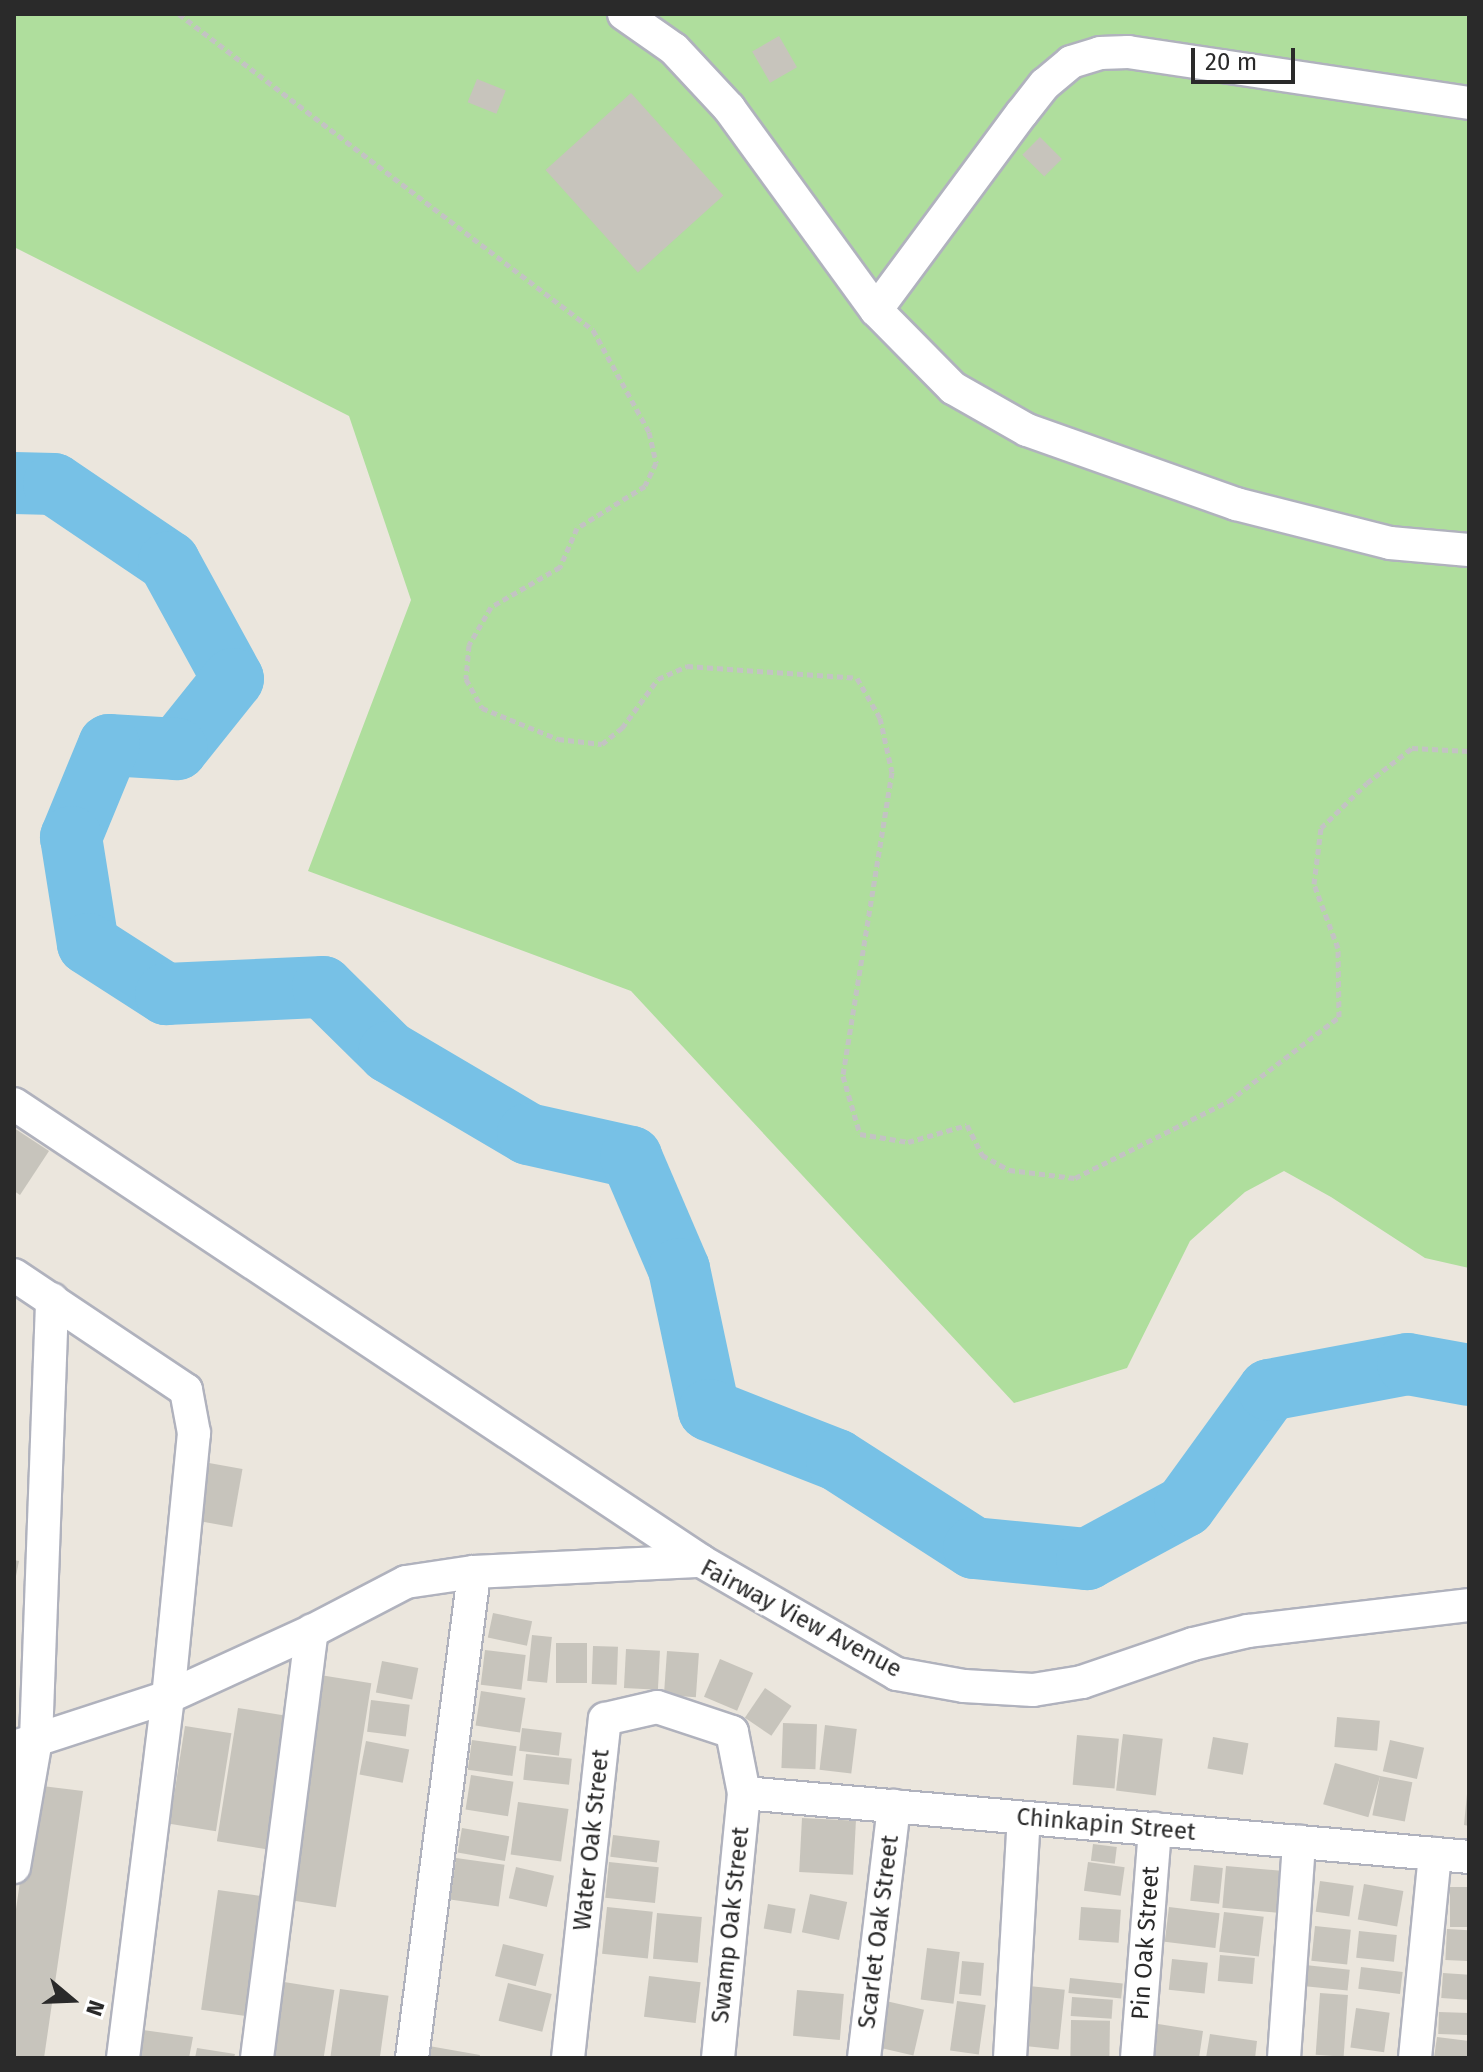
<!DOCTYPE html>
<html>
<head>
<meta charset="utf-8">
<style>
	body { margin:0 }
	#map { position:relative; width:1483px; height:2072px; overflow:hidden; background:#ebe6dd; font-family:"Fira Sans",sans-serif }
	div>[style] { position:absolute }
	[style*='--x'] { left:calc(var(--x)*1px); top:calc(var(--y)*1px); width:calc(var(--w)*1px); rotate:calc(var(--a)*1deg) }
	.green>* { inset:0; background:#afde9d }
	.river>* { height:62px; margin:-31px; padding:0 31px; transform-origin:31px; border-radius:31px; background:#77c1e6 }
	.building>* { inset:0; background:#c7c4bc; transform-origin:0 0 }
	.path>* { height:5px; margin-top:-2.5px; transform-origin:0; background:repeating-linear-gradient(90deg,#c3c3c3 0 6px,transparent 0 10px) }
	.roads { filter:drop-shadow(2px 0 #b0b2bd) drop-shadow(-2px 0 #b0b2bd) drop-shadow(0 2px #b0b2bd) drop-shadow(0 -2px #b0b2bd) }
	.minor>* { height:32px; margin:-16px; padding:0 16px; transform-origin:16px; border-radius:16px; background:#fff }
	span { translate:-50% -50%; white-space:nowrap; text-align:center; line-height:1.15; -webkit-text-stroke:6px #fff; paint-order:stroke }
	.street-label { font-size:24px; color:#2a2a2a }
	.frame { position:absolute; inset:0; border:16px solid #2a2a2a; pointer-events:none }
	.north { position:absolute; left:32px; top:1960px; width:80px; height:80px; -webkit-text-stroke:6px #fff; paint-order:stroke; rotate:109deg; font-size:22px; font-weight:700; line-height:32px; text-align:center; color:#2a2a2a }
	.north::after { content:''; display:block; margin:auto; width:28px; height:36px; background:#2a2a2a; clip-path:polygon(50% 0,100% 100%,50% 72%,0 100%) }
	.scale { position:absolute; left:1191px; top:48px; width:104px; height:36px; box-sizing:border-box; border:4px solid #2a2a2a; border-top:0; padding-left:10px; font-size:24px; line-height:28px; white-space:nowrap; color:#2a2a2a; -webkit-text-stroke:6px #fff; paint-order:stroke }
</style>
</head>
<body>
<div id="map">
	<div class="green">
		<div style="clip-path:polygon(14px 14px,1469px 14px,1469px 1268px,1425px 1258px,1331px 1197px,1284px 1171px,1245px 1192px,1190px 1241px,1127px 1368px,1014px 1403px,631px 991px,308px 871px,411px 600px,349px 416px,14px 247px)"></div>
	</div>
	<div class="river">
		<div style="--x:14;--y:483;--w:40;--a:1.4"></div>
		<div style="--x:54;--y:484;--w:139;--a:34.1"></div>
		<div style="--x:169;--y:562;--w:133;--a:61.3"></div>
		<div style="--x:233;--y:679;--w:90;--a:128.7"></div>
		<div style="--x:177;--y:749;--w:68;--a:-176.6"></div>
		<div style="--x:109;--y:745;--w:100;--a:112.4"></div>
		<div style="--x:71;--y:837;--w:108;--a:81"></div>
		<div style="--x:88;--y:944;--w:93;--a:32.7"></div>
		<div style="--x:166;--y:994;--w:157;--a:-2.6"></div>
		<div style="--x:323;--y:987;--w:93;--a:44.6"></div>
		<div style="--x:389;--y:1052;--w:161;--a:30.5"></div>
		<div style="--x:528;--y:1134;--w:106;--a:12.6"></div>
		<div style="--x:631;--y:1157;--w:122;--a:66.8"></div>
		<div style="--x:679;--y:1269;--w:144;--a:78"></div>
		<div style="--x:709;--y:1410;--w:137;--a:21.3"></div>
		<div style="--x:837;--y:1460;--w:163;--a:32.7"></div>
		<div style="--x:974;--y:1548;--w:114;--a:5.6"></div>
		<div style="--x:1087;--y:1559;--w:111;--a:-28.4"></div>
		<div style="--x:1185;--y:1506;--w:143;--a:-54.1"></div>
		<div style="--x:1269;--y:1390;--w:141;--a:-10.6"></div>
		<div style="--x:1408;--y:1364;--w:62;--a:10.2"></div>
	</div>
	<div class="building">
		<div style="left:779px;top:36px;width:36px;height:31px;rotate:60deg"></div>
		<div style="left:477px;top:79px;width:31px;height:25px;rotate:22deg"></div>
		<div style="left:631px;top:93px;width:138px;height:115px;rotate:48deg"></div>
		<div style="left:1040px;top:137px;width:31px;height:25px;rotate:45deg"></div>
		<div style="clip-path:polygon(14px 1128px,49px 1151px,20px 1195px,14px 1191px)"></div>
		<div style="left:209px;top:1463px;width:34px;height:59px;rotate:10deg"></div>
		<div style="clip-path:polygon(14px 1560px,19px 1561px,15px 1581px,14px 1581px)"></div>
		<div style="left:493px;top:1613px;width:40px;height:25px;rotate:12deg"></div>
		<div style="left:532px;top:1635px;width:20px;height:46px;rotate:6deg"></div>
		<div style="left:556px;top:1643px;width:31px;height:40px"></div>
		<div style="left:593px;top:1646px;width:25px;height:38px;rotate:2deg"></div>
		<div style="left:626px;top:1649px;width:34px;height:39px;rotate:3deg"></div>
		<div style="left:485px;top:1650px;width:41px;height:35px;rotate:7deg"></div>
		<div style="left:667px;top:1651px;width:32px;height:44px;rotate:4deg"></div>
		<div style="left:720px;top:1659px;width:36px;height:41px;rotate:23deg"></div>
		<div style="left:382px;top:1661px;width:37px;height:32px;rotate:11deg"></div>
		<div style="left:320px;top:1675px;width:52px;height:227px;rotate:9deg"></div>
		<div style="left:765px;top:1688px;width:32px;height:36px;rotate:34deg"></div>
		<div style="left:481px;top:1691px;width:45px;height:35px;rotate:9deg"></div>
		<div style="left:371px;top:1700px;width:39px;height:32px;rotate:7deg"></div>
		<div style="left:238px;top:1708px;width:52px;height:135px;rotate:9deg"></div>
		<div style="left:1337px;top:1717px;width:43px;height:30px;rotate:5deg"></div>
		<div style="left:783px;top:1723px;width:34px;height:45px;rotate:2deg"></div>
		<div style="left:825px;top:1725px;width:32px;height:45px;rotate:7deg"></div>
		<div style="left:185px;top:1726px;width:47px;height:99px;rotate:9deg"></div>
		<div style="left:522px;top:1728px;width:40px;height:23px;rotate:7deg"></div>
		<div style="left:1123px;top:1734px;width:40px;height:57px;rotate:7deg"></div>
		<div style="left:1077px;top:1735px;width:42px;height:50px;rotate:5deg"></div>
		<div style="left:1213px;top:1737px;width:36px;height:32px;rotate:10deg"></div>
		<div style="left:472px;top:1740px;width:45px;height:30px;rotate:8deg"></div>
		<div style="left:1390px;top:1740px;width:35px;height:32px;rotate:13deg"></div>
		<div style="left:366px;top:1741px;width:44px;height:34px;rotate:11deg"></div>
		<div style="left:526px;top:1754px;width:46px;height:26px;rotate:6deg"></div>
		<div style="left:1335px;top:1763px;width:47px;height:43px;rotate:16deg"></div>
		<div style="left:471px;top:1775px;width:43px;height:35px;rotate:9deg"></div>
		<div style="left:1380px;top:1776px;width:33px;height:40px;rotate:11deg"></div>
		<div style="clip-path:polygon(34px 1785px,83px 1791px,44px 2058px,14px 2058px,14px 1923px)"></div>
		<div style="clip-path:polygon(1467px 1794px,1469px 1794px,1469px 1826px,1464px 1825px)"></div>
		<div style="left:518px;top:1802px;width:51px;height:53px;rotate:8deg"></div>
		<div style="left:802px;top:1818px;width:54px;height:54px;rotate:3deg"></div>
		<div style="left:462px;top:1828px;width:48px;height:25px;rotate:10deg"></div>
		<div style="left:613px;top:1835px;width:47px;height:22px;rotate:7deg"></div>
		<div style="left:1093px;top:1844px;width:24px;height:17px;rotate:7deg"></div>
		<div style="left:456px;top:1858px;width:49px;height:42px;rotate:8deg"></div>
		<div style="left:609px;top:1862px;width:50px;height:36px;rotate:6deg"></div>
		<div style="left:1088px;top:1862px;width:37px;height:29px;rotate:8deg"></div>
		<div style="left:1194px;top:1865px;width:29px;height:36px;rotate:6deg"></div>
		<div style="left:1226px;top:1866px;width:55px;height:42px;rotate:5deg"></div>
		<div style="left:516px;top:1867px;width:39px;height:32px;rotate:13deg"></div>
		<div style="left:1320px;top:1881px;width:34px;height:31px;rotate:8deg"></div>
		<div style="left:1364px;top:1884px;width:40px;height:36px;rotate:10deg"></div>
		<div style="left:1450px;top:1887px;width:19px;height:40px"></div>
		<div style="left:218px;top:1890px;width:52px;height:121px;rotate:8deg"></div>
		<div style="left:810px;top:1894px;width:38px;height:39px;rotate:12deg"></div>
		<div style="left:768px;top:1904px;width:28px;height:25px;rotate:10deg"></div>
		<div style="left:607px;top:1907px;width:46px;height:47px;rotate:6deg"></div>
		<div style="left:1081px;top:1907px;width:40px;height:33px;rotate:4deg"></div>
		<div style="left:1169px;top:1907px;width:51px;height:35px;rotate:7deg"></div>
		<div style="left:1224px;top:1912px;width:40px;height:40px;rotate:7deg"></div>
		<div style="left:657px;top:1913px;width:45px;height:46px;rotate:5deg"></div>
		<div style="left:1315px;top:1926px;width:36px;height:35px;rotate:6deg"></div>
		<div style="left:1447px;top:1929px;width:22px;height:31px;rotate:3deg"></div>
		<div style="left:1359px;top:1931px;width:38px;height:27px;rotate:6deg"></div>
		<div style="left:503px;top:1944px;width:42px;height:33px;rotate:14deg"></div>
		<div style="left:927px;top:1948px;width:33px;height:52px;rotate:7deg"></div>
		<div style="left:1220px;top:1955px;width:35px;height:26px;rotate:5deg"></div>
		<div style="left:1172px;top:1959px;width:36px;height:31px;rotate:6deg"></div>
		<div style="left:962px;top:1961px;width:22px;height:33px;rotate:5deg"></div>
		<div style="left:1305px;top:1965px;width:45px;height:21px;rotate:6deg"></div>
		<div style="left:1361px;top:1967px;width:42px;height:22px;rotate:7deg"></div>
		<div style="left:1443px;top:1973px;width:26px;height:25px;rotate:4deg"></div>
		<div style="left:649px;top:1976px;width:52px;height:41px;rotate:7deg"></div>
		<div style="left:1070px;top:1978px;width:53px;height:15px;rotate:6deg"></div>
		<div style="left:284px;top:1982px;width:51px;height:77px;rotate:9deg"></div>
		<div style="left:508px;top:1983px;width:45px;height:39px;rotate:14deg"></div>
		<div style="left:1029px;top:1986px;width:36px;height:60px;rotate:6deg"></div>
		<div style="left:340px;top:1989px;width:49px;height:70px;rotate:8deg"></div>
		<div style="left:797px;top:1990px;width:47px;height:46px;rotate:5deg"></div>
		<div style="left:1320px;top:1993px;width:28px;height:62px;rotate:4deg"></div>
		<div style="left:1072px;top:1997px;width:41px;height:19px;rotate:4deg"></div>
		<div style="left:886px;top:2001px;width:39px;height:47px;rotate:13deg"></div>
		<div style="left:957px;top:2001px;width:29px;height:50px;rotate:8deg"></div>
		<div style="left:1356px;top:2008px;width:34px;height:40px;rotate:8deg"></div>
		<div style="left:1439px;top:2012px;width:30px;height:22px;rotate:2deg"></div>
		<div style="left:1071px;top:2020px;width:39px;height:38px;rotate:1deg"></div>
		<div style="clip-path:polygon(1158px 2024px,1203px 2031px,1199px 2058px,1153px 2058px)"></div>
		<div style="clip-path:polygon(143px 2030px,193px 2037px,189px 2058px,139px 2058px)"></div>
		<div style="clip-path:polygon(1210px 2034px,1257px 2041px,1255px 2058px,1206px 2058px)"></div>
		<div style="clip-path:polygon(1437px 2037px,1469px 2041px,1469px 2058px,1434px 2058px)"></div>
		<div style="clip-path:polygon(429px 2046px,480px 2055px,479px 2058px,427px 2058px)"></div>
		<div style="clip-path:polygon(197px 2048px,235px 2054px,234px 2058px,195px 2058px)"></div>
	</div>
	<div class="path">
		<div style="--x:179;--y:14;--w:521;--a:37.35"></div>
		<div style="--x:593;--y:330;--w:116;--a:61.2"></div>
		<div style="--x:649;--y:432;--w:32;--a:77"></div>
		<div style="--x:656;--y:463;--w:25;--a:116"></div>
		<div style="--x:645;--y:486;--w:80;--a:148.3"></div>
		<div style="--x:577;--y:528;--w:43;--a:113.6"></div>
		<div style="--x:560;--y:567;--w:80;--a:149.9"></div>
		<div style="--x:491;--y:607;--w:44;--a:120.1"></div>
		<div style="--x:469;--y:645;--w:34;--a:95"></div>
		<div style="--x:466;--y:679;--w:33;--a:61"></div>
		<div style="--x:482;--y:708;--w:82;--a:22.2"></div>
		<div style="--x:558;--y:739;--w:44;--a:6.5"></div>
		<div style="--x:602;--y:744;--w:26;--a:-39"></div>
		<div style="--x:622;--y:728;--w:61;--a:-53.7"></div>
		<div style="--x:658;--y:679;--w:32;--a:-24"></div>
		<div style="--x:687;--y:666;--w:170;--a:4"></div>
		<div style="--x:857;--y:678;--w:46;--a:60.1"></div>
		<div style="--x:880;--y:718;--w:55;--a:77.5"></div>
		<div style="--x:892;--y:772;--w:308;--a:99.2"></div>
		<div style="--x:843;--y:1076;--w:60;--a:73.7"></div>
		<div style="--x:860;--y:1134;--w:49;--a:9.5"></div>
		<div style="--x:908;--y:1142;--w:61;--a:-16.1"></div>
		<div style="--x:967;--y:1125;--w:34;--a:63"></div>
		<div style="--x:982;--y:1155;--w:31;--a:29"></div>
		<div style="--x:1009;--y:1170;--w:66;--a:6.9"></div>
		<div style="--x:1075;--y:1178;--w:172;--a:-26.6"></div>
		<div style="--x:1229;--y:1101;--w:138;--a:-37.4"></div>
		<div style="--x:1339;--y:1017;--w:69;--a:-90.8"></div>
		<div style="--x:1338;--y:948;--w:68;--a:-110.6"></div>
		<div style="--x:1314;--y:884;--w:56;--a:-82.9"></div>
		<div style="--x:1321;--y:828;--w:64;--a:-44.4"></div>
		<div style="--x:1367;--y:783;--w:57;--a:-37.9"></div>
		<div style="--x:1412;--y:748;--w:57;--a:3"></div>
	</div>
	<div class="roads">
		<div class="minor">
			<div style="--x:624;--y:14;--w:61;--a:35"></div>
			<div style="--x:674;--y:49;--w:81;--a:47"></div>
			<div style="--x:729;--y:108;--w:250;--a:54"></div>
			<div style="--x:876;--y:310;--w:110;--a:45.4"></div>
			<div style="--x:953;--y:388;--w:85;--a:29.6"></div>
			<div style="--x:1027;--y:430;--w:222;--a:19.5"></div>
			<div style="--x:1236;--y:504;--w:159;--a:14.2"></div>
			<div style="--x:1390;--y:543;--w:79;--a:5.1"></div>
			<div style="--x:876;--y:310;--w:245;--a:-53.5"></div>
			<div style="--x:1022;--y:113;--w:37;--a:-52"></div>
			<div style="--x:1045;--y:84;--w:34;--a:-40"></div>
			<div style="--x:1071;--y:62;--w:30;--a:-17"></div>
			<div style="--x:1100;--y:53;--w:28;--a:-2"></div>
			<div style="--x:1128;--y:52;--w:345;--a:8.5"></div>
			<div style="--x:14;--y:1104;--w:825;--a:33.63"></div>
			<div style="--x:701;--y:1561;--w:226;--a:30"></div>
			<div style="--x:897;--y:1674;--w:68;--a:10.2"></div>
			<div style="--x:964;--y:1686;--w:69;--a:3.3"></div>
			<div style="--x:1033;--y:1690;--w:50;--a:-9.3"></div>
			<div style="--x:1082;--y:1682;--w:117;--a:-18.9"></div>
			<div style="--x:1193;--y:1644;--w:57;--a:-13.3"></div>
			<div style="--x:1248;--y:1631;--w:223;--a:-6.7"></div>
			<div style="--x:14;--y:1275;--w:207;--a:33.8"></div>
			<div style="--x:186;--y:1390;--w:44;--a:79.5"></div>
			<div style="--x:194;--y:1433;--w:265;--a:95.6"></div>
			<div style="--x:168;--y:1697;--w:364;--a:97.1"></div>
			<div style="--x:14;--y:1747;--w:162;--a:-18"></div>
			<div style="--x:168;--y:1697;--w:158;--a:-24.6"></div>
			<div style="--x:312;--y:1631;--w:106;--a:-27.5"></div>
			<div style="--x:406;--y:1582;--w:69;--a:-8.4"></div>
			<div style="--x:474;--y:1572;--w:227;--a:-2.8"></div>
			<div style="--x:744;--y:1793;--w:728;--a:5.04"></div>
			<div style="--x:14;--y:1867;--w:129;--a:-80.2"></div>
			<div style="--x:36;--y:1740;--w:441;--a:-87.9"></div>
			<div style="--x:257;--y:2058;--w:431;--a:-82.7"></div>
			<div style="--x:412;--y:2058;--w:490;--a:-82.7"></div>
			<div style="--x:568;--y:2058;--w:341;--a:-83.8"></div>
			<div style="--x:605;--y:1719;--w:53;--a:-13"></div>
			<div style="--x:657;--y:1707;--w:79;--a:18.4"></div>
			<div style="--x:732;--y:1732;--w:62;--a:78.9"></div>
			<div style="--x:744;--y:1793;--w:266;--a:95.6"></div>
			<div style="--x:864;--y:2058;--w:254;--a:-83.2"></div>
			<div style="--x:1010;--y:2058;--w:240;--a:-86.7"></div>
			<div style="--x:1137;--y:2058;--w:230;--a:-85.5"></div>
			<div style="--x:1284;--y:2058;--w:217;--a:-86"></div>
			<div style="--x:1415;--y:2058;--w:205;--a:-84.4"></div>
		</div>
	</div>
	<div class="street-label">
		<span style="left:801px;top:1619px;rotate:28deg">Fairway View Avenue</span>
		<span style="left:1106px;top:1825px;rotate:5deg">Chinkapin Street</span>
		<span style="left:592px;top:1840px;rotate:-84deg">Water Oak Street</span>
		<span style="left:731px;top:1925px;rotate:-84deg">Swamp Oak Street</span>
		<span style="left:879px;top:1932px;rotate:-83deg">Scarlet Oak Street</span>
		<span style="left:1146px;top:1943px;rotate:-86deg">Pin Oak Street</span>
	</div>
	<div class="frame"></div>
	<div class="north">N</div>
	<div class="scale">20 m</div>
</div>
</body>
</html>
